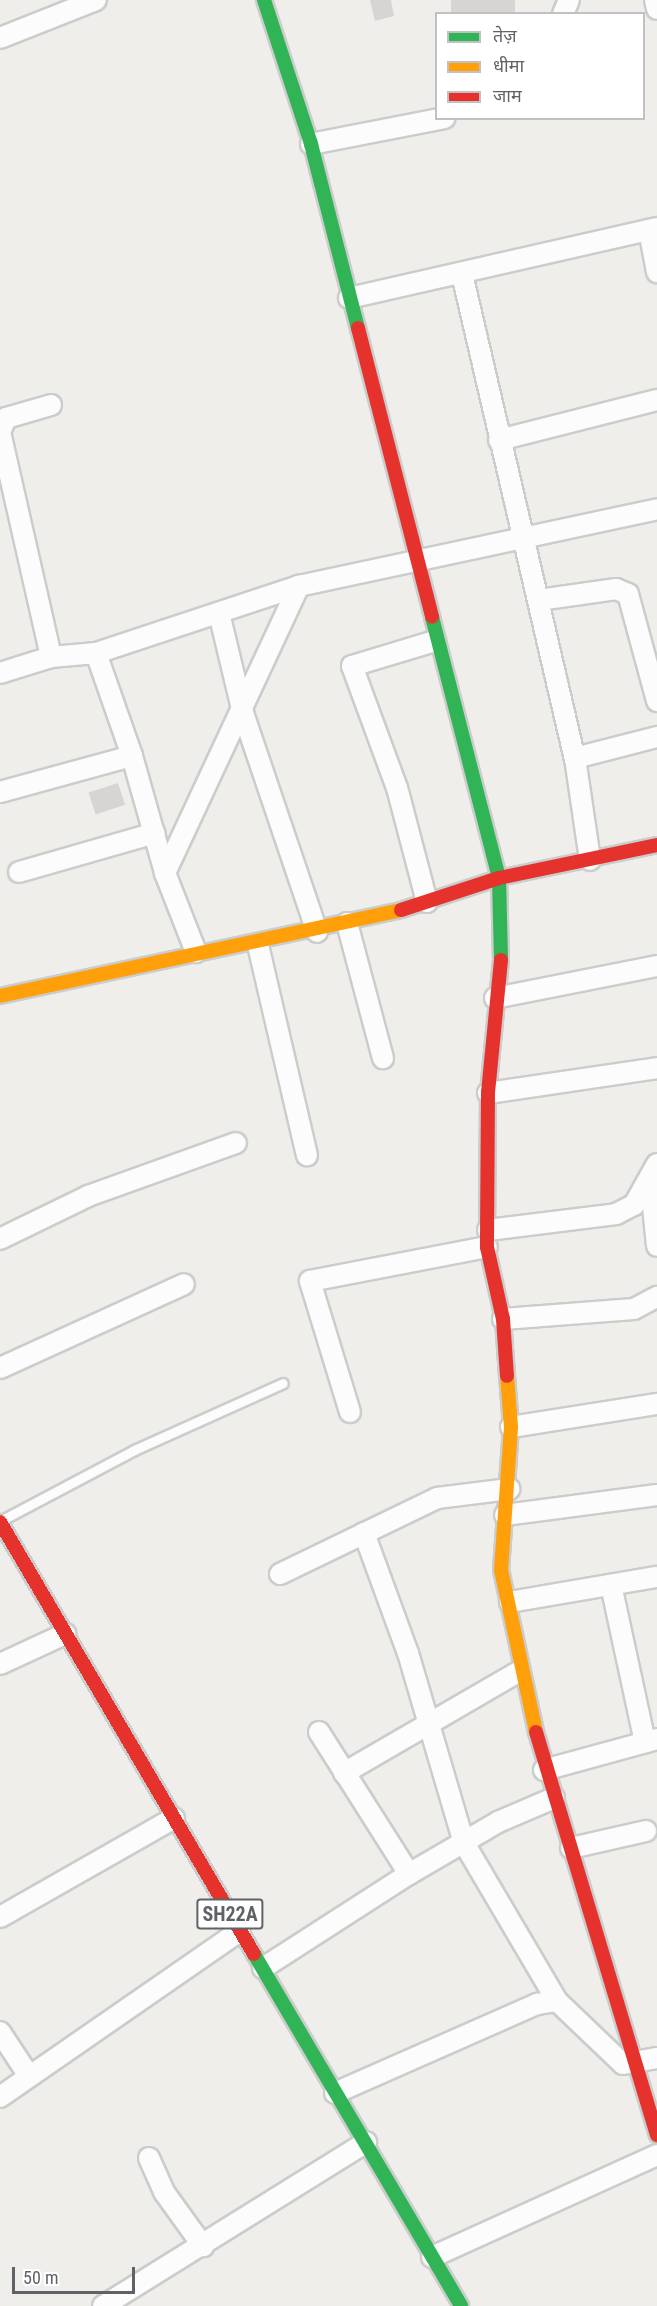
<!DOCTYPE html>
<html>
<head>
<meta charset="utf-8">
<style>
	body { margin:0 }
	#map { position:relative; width:657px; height:2306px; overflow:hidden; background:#efeeea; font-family:"Roboto Condensed","Noto Sans Devanagari",sans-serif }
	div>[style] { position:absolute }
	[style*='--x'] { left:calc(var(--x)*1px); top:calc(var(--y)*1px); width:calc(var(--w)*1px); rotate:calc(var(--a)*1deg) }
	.building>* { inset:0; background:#d6d5d3; transform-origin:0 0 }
	.roads { filter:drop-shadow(2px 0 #cbcccc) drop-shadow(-2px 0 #cbcccc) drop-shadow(0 2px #cbcccc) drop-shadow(0 -2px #cbcccc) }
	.lane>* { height:9px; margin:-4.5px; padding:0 4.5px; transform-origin:4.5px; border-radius:4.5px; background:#fdfcfc }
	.street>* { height:20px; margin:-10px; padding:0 10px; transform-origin:10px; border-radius:10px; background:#fdfcfc }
	.fast>* { height:14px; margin:-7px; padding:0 7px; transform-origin:7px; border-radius:7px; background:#30b455 }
	.slow>* { height:14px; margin:-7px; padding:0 7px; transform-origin:7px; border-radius:7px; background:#ff9f0a }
	.jam>* { height:14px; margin:-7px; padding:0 7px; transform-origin:7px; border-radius:7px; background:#e5322d }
	span { translate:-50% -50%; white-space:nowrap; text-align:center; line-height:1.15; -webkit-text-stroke:4.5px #fff; paint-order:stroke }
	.shield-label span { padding:2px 4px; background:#fff; border:2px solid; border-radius:4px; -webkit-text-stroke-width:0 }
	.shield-label { font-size:20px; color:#5f6368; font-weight:700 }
	.legend { position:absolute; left:435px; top:12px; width:210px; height:108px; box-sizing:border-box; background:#fff; border:2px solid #bfc1c3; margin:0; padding:8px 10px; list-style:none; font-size:18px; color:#5f6368 }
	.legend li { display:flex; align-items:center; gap:12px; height:30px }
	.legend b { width:30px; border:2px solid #bfc1c3 }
	.scale { position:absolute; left:12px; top:2267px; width:123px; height:27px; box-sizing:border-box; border:3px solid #5f6368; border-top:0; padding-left:8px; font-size:18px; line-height:21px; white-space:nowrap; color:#5f6368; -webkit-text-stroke:4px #fff; paint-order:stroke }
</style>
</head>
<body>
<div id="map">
	<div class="building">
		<div style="clip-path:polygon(370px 0,391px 0,394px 16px,375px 21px)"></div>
		<div style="left:451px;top:0;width:64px;height:14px"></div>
		<div style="left:118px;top:783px;width:23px;height:31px;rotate:72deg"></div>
	</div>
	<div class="roads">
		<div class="lane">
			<div style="--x:2;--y:1520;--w:149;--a:-27.9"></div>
			<div style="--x:134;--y:1450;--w:163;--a:-24.2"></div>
		</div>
		<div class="street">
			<div style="--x:655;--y:0;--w:9;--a:77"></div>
			<div style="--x:563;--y:14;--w:15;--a:-67"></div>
			<div style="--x:0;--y:38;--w:103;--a:-21.6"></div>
			<div style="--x:311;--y:144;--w:136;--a:-11"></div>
			<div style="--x:649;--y:230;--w:43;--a:79.2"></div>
			<div style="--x:462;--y:274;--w:497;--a:76.9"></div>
			<div style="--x:575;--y:758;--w:103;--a:81.6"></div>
			<div style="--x:349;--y:298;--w:316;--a:-12.8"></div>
			<div style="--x:51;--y:405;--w:47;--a:163.9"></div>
			<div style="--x:6;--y:418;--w:15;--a:113"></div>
			<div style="--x:0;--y:432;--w:231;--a:77.2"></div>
			<div style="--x:499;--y:440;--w:163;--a:-14.2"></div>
			<div style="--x:539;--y:600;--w:78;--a:-8.1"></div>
			<div style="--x:616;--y:589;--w:13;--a:23"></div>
			<div style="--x:628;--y:594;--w:111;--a:74.8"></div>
			<div style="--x:219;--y:613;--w:103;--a:76.5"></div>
			<div style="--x:243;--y:713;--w:231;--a:71.3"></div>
			<div style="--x:96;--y:653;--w:109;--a:70.7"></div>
			<div style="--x:0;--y:673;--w:53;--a:-17.4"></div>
			<div style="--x:51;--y:657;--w:45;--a:-5.1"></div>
			<div style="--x:96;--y:653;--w:214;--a:-18.3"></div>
			<div style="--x:299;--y:586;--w:366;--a:-12.1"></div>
			<div style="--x:575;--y:758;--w:85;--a:-14.4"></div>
			<div style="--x:0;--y:792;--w:137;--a:-15.3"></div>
			<div style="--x:132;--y:756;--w:122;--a:74.2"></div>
			<div style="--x:165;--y:873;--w:85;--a:68.6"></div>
			<div style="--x:19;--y:872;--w:141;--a:-16"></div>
			<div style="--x:165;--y:873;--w:317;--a:-65"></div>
			<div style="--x:427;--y:902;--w:118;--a:-104.7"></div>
			<div style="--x:397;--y:788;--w:130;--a:-110.2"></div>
			<div style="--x:352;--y:666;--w:87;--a:-16.8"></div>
			<div style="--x:347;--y:923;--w:140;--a:75.1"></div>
			<div style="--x:258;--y:945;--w:216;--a:76.9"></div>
			<div style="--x:495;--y:998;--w:165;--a:-11.2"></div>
			<div style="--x:488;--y:1093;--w:171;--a:-8.4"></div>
			<div style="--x:650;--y:1177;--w:69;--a:84.2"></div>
			<div style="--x:488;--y:1230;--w:129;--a:-7.1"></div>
			<div style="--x:616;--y:1214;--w:20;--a:-27"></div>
			<div style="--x:634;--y:1205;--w:47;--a:-60.7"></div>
			<div style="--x:0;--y:1239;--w:98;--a:-26"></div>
			<div style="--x:88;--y:1196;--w:157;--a:-19.7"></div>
			<div style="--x:503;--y:1319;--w:131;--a:-4.4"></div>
			<div style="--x:634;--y:1309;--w:26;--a:-28"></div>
			<div style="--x:0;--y:1368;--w:202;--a:-24.5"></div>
			<div style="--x:350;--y:1412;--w:137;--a:-107"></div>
			<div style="--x:310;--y:1281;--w:180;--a:-10.9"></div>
			<div style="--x:511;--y:1427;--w:148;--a:-9"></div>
			<div style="--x:505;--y:1515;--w:153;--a:-7.5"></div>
			<div style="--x:364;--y:1533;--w:128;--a:69.9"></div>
			<div style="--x:408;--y:1653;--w:198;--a:73.6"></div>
			<div style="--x:464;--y:1843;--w:183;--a:59.5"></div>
			<div style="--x:280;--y:1574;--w:174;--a:-25.8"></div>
			<div style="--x:437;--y:1498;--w:73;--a:-7.1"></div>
			<div style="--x:611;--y:1585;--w:161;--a:77.8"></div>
			<div style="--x:510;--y:1602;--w:149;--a:-9.7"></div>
			<div style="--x:0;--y:1664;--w:72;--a:-24.8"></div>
			<div style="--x:319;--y:1732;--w:168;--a:57.6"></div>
			<div style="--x:544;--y:1770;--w:117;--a:-15.3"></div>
			<div style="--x:344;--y:1773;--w:203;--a:-30.1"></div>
			<div style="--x:571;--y:1848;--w:77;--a:-12.8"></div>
			<div style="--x:0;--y:1917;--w:200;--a:-29.6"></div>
			<div style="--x:263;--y:1968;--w:174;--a:-32.8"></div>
			<div style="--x:409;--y:1874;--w:103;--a:-30.3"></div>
			<div style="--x:498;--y:1822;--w:61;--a:-23.2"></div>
			<div style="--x:0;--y:2032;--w:53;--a:56.6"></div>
			<div style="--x:335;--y:2093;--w:221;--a:-23.8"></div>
			<div style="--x:537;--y:2004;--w:20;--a:-9"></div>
			<div style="--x:557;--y:2001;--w:91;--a:43.7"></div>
			<div style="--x:623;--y:2064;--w:35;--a:-10"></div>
			<div style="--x:0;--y:2097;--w:292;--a:-34.7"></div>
			<div style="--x:149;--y:2158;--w:37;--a:66"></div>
			<div style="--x:164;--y:2192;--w:67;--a:54.2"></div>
			<div style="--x:432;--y:2257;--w:247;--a:-24.4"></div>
			<div style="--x:103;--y:2306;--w:310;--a:-31.9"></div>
		</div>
		<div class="fast">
			<div style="--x:264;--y:0;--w:151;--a:71.9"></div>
			<div style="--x:311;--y:144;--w:190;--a:75.7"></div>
			<div style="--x:432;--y:617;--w:269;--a:75.6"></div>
			<div style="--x:499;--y:878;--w:82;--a:88.6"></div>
			<div style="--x:254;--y:1954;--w:408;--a:59.5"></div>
		</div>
		<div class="slow">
			<div style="--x:0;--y:996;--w:410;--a:-12.1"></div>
			<div style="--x:507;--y:1376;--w:51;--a:85.5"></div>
			<div style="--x:511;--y:1427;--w:143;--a:94"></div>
			<div style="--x:501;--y:1570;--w:166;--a:77.8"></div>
		</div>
		<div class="jam">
			<div style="--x:358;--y:328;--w:298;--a:75.6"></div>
			<div style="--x:401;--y:910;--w:103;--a:-18.1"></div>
			<div style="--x:499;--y:878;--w:161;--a:-11.8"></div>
			<div style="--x:501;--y:960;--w:134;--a:95.6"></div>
			<div style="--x:488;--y:1093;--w:154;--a:90.4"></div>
			<div style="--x:487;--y:1247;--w:74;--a:77.5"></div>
			<div style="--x:503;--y:1319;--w:57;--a:86"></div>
			<div style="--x:0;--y:1522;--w:501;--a:59.55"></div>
			<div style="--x:536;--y:1732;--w:421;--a:73.3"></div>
		</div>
	</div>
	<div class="shield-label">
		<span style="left:230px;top:1914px">SH22A</span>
	</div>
	<ul class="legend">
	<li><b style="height:8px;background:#30b455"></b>तेज़</li>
	<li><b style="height:8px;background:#ff9f0a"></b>धीमा</li>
	<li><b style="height:8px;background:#e5322d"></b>जाम</li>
	</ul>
	<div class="scale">50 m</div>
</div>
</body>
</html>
